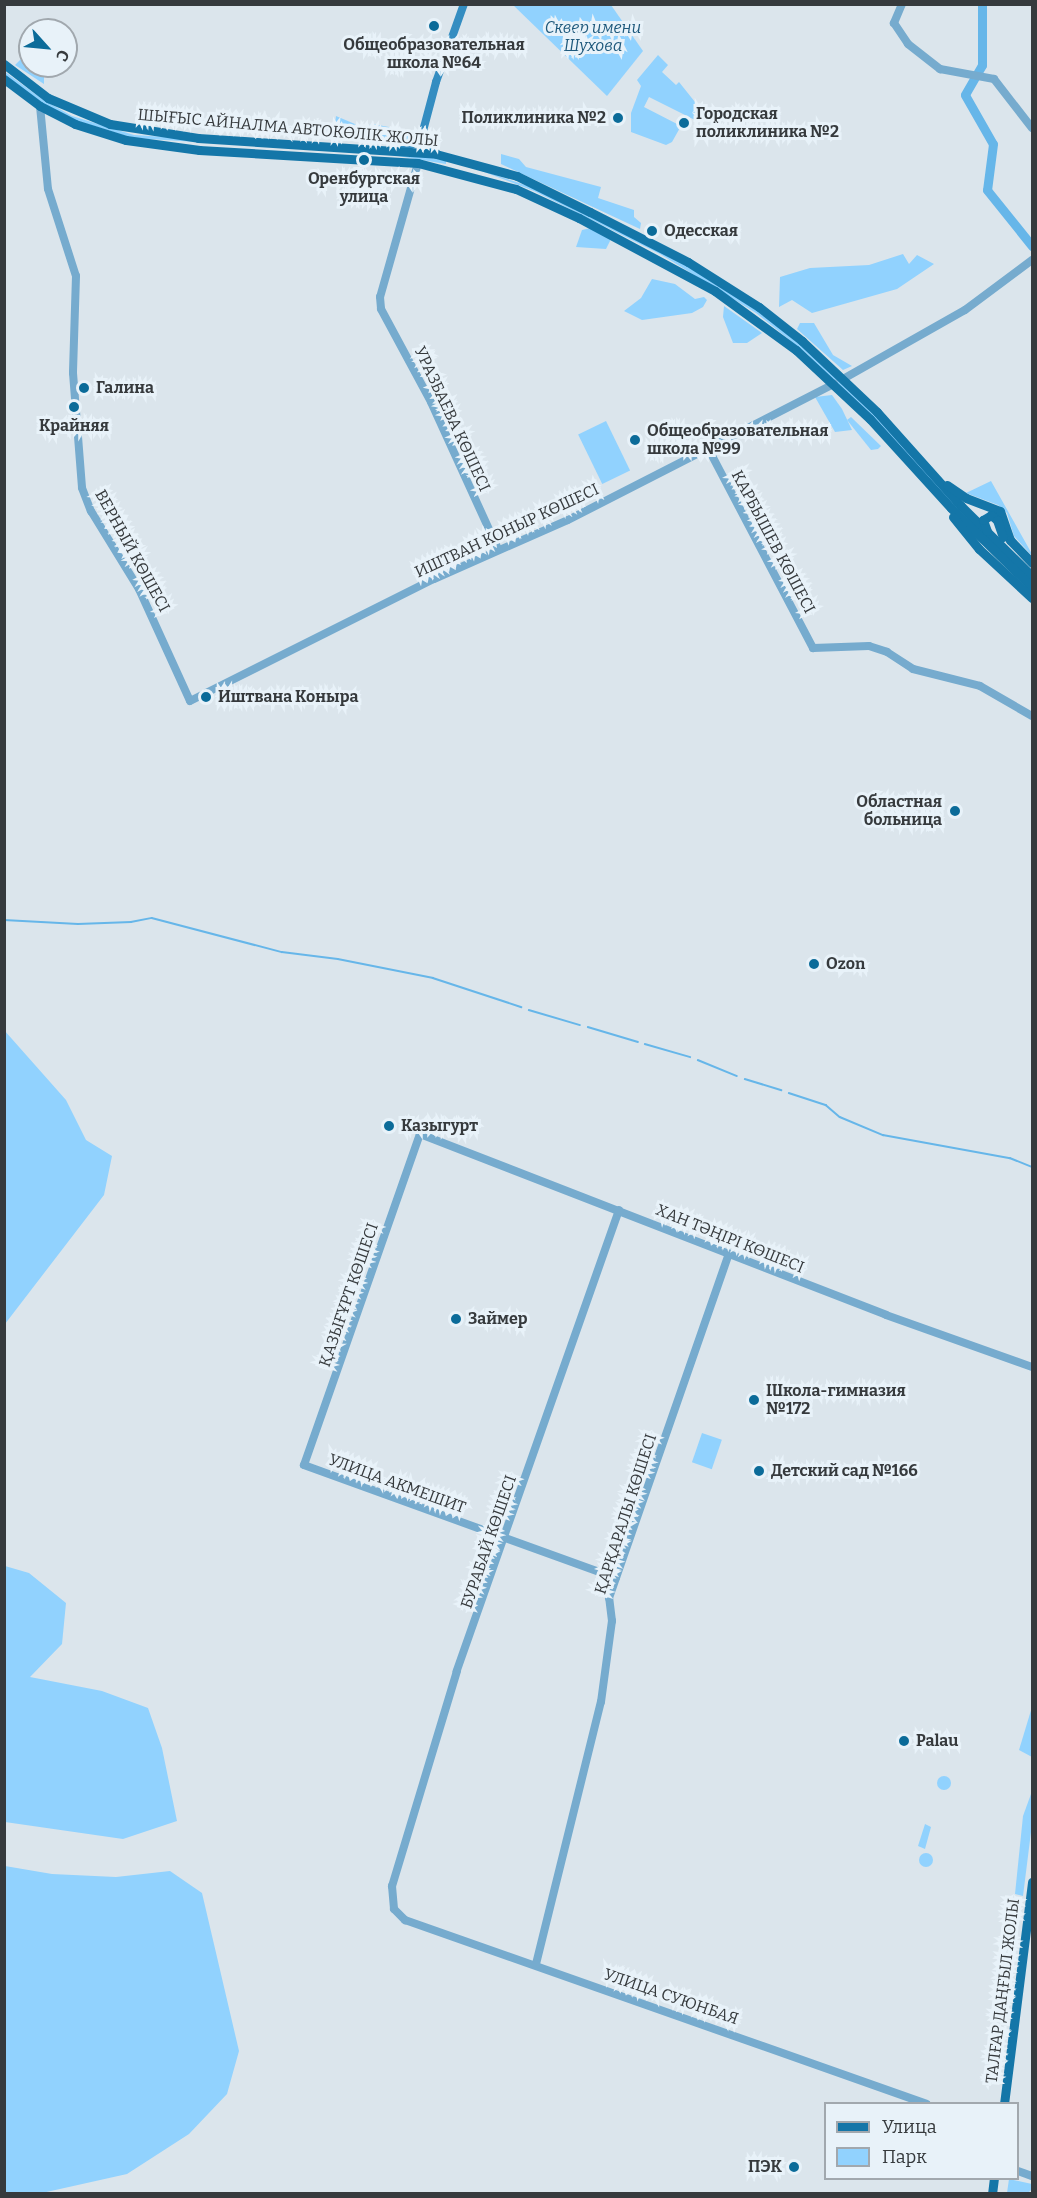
<!DOCTYPE html>
<html>
<head>
<meta charset="utf-8">
<style>
	body { margin:0 }
	#map { position:relative; width:1037px; height:2198px; overflow:hidden; background:#dbe5ec; font-family:Bitter,serif }
	div>[style] { position:absolute }
	[style*='--x'] { left:calc(var(--x)*1px); top:calc(var(--y)*1px); width:calc(var(--w)*1px); rotate:calc(var(--a)*1deg) }
	.green>* { inset:0; background:#91d2fe; transform-origin:0 0 }
	.round { border-radius:50% }
	.stream>* { height:1.5px; margin:-0.75px; padding:0 0.75px; transform-origin:0.75px; border-radius:0.75px; background:#66b6e9 }
	.river>* { height:9px; margin:-4.5px; padding:0 4.5px; transform-origin:4.5px; border-radius:4.5px; background:#66b6e9 }
	.tertiary>* { height:8px; margin:-4px; padding:0 4px; transform-origin:4px; border-radius:4px; background:#76abce }
	.secondary>* { height:8px; margin:-4px; padding:0 4px; transform-origin:4px; border-radius:4px; background:#348dc1 }
	.primary>* { height:9px; margin:-4.5px; padding:0 4.5px; transform-origin:4.5px; border-radius:4.5px; background:#1476a8 }
	.dots>* { width:16px; height:16px; translate:-50% -50%; box-sizing:border-box; border:3px solid #e8f2f9; border-radius:50% }
	span { translate:-50% -50%; white-space:nowrap; text-align:center; line-height:1.15; -webkit-text-stroke:6px #e8f2f9; paint-order:stroke }
	.park-label { font-size:16px; color:#1e597c; font-style:italic }
	.poi-label { font-size:16px; color:#363a3d; font-weight:700 }
	.left { translate:0 -50%; text-align:left }
	.right { translate:-100% -50%; text-align:right }
	.street-label { font-size:16px; color:#363a3d }
	.frame { position:absolute; inset:0; border:6px solid #363a3d; pointer-events:none }
	.legend { position:absolute; left:824px; top:2102px; width:195px; height:78px; box-sizing:border-box; background:#e8f2f9; border:2px solid #a1a8ae; margin:0; padding:8px 10px; list-style:none; font-size:18px; color:#363a3d }
	.legend li { display:flex; align-items:center; gap:12px; height:30px }
	.legend b { width:30px; border:2px solid #a1a8ae }
	.north { position:absolute; left:18px; top:18px; width:60px; height:60px; box-sizing:border-box; background:#e8f2f9; border:2px solid #a1a8ae; border-radius:50%; rotate:117deg; font-size:16px; font-weight:700; line-height:24px; text-align:center; color:#363a3d }
	.north::after { content:''; display:block; margin:auto; width:21px; height:27px; background:#0b6b99; clip-path:polygon(50% 0,100% 100%,50% 72%,0 100%) }
</style>
</head>
<body>
<div id="map">
	<div class="green">
		<div style="clip-path:polygon(513px 5px,611px 5px,643px 51px,607px 96px)"></div>
		<div style="clip-path:polygon(30px 50px,30px 66px,44px 66px,44px 84px,15px 65px)"></div>
		<div style="clip-path:polygon(658px 55px,668px 65px,662px 72px,676px 85px,679px 82px,699px 107px,695px 120px,649px 97px,644px 107px,681px 126px,672px 142px,666px 145px,631px 132px,631px 113px,641px 86px,637px 80px)"></div>
		<div style="clip-path:polygon(4px 71px,42px 99px,72px 116px,134px 135px,386px 151px,446px 160px,446px 164px,386px 154px,133px 138px,71px 119px,40px 103px,5px 75px)"></div>
		<div style="clip-path:polygon(336px 116px,362px 127px,373px 124px,415px 132px,418px 138px,410px 144px,369px 140px,369px 131px,334px 131px)"></div>
		<div style="clip-path:polygon(501px 154px,519px 159px,526px 167px,601px 187px,598px 198px,634px 210px,634px 217px,641px 223px,640px 229px,501px 164px)"></div>
		<div style="clip-path:polygon(466px 165px,534px 188px,685px 263px,758px 311px,809px 352px,874px 414px,1032px 582px,977px 530px,807px 354px,756px 313px,660px 254px,534px 191px)"></div>
		<div style="clip-path:polygon(591px 228px,611px 239px,606px 249px,576px 247px,582px 230px)"></div>
		<div style="clip-path:polygon(903px 254px,909px 264px,917px 255px,934px 264px,897px 289px,812px 313px,792px 300px,779px 307px,780px 277px,810px 268px,869px 265px)"></div>
		<div style="clip-path:polygon(652px 279px,675px 284px,695px 299px,704px 297px,707px 300px,703px 307px,692px 313px,642px 320px,624px 311px,641px 298px)"></div>
		<div style="clip-path:polygon(724px 306px,762px 333px,747px 343px,733px 343px,723px 317px)"></div>
		<div style="clip-path:polygon(800px 323px,814px 323px,833px 355px,852px 366px,843px 370px,797px 329px)"></div>
		<div style="clip-path:polygon(832px 395px,842px 409px,852px 430px,835px 432px,815px 397px)"></div>
		<div style="clip-path:polygon(851px 417px,881px 446px,878px 449px,871px 450px,847px 420px)"></div>
		<div style="left:606px;top:421px;width:55px;height:31px;rotate:64deg"></div>
		<div style="clip-path:polygon(991px 481px,1032px 554px,1032px 556px,1014px 536px,1007px 513px,998px 505px,966px 493px)"></div>
		<div style="clip-path:polygon(4px 1030px,66px 1100px,86px 1140px,112px 1156px,104px 1195px,5px 1324px)"></div>
		<div style="left:702px;top:1433px;width:21px;height:31px;rotate:19deg"></div>
		<div style="clip-path:polygon(5px 1566px,29px 1573px,66px 1603px,62px 1644px,30px 1677px,102px 1691px,148px 1708px,162px 1748px,177px 1821px,123px 1839px,5px 1822px)"></div>
		<div style="clip-path:polygon(1032px 1707px,1032px 1757px,1019px 1750px)"></div>
		<div class="round" style="left:937px;top:1776px;width:14px;height:14px"></div>
		<div style="clip-path:polygon(1031px 1794px,1032px 1824px,1023px 1896px,1015px 1894px,1023px 1816px)"></div>
		<div style="clip-path:polygon(925px 1824px,931px 1827px,925px 1849px,918px 1846px)"></div>
		<div class="round" style="left:919px;top:1853px;width:14px;height:14px"></div>
		<div style="clip-path:polygon(5px 1866px,52px 1874px,116px 1877px,170px 1871px,202px 1893px,239px 2051px,227px 2094px,189px 2134px,127px 2174px,42px 2193px,5px 2193px)"></div>
		<div style="clip-path:polygon(1009px 2179px,1032px 2184px,1032px 2189px,1028px 2193px,1007px 2193px)"></div>
	</div>
	<div class="stream">
		<div style="--x:4;--y:920;--w:74;--a:3.1"></div>
		<div style="--x:78;--y:924;--w:53;--a:-2.2"></div>
		<div style="--x:131;--y:922;--w:21;--a:-11"></div>
		<div style="--x:152;--y:918;--w:134;--a:14.7"></div>
		<div style="--x:282;--y:952;--w:56;--a:7.1"></div>
		<div style="--x:338;--y:959;--w:97;--a:11.3"></div>
		<div style="--x:433;--y:978;--w:93;--a:18.2"></div>
		<div style="--x:529;--y:1010;--w:53;--a:16.4"></div>
		<div style="--x:588;--y:1027;--w:52;--a:16.7"></div>
		<div style="--x:645;--y:1044;--w:47;--a:16.1"></div>
		<div style="--x:698;--y:1060;--w:42;--a:22.3"></div>
		<div style="--x:745;--y:1079;--w:38;--a:17"></div>
		<div style="--x:789;--y:1093;--w:39;--a:18"></div>
		<div style="--x:826;--y:1105;--w:18;--a:41"></div>
		<div style="--x:840;--y:1117;--w:47;--a:22.7"></div>
		<div style="--x:883;--y:1135;--w:129;--a:10.3"></div>
		<div style="--x:1010;--y:1158;--w:24;--a:22"></div>
	</div>
	<div class="river">
		<div style="--x:982;--y:4;--w:61;--a:90"></div>
		<div style="--x:982;--y:65;--w:34;--a:120"></div>
		<div style="--x:965;--y:95;--w:56;--a:60.3"></div>
		<div style="--x:993;--y:144;--w:46;--a:97.4"></div>
		<div style="--x:987;--y:190;--w:72;--a:51.2"></div>
	</div>
	<div class="tertiary">
		<div style="--x:902;--y:4;--w:21;--a:113"></div>
		<div style="--x:894;--y:23;--w:25;--a:56"></div>
		<div style="--x:908;--y:44;--w:41;--a:38"></div>
		<div style="--x:940;--y:69;--w:55;--a:10.5"></div>
		<div style="--x:994;--y:79;--w:62;--a:52.2"></div>
		<div style="--x:40;--y:106;--w:83;--a:84.5"></div>
		<div style="--x:48;--y:189;--w:91;--a:72.2"></div>
		<div style="--x:76;--y:276;--w:97;--a:91.8"></div>
		<div style="--x:73;--y:373;--w:115;--a:85.5"></div>
		<div style="--x:82;--y:488;--w:25;--a:69"></div>
		<div style="--x:91;--y:511;--w:92;--a:58.4"></div>
		<div style="--x:139;--y:589;--w:123;--a:65.5"></div>
		<div style="--x:190;--y:701;--w:273;--a:-26.6"></div>
		<div style="--x:434;--y:579;--w:146;--a:-23.8"></div>
		<div style="--x:568;--y:520;--w:299;--a:-27.1"></div>
		<div style="--x:418;--y:163;--w:139;--a:105.8"></div>
		<div style="--x:380;--y:297;--w:12;--a:85"></div>
		<div style="--x:381;--y:309;--w:106;--a:61.7"></div>
		<div style="--x:431;--y:402;--w:162;--a:65.5"></div>
		<div style="--x:843;--y:379;--w:140;--a:-29.5"></div>
		<div style="--x:965;--y:310;--w:84;--a:-36.7"></div>
		<div style="--x:708;--y:448;--w:226;--a:62.3"></div>
		<div style="--x:813;--y:648;--w:56;--a:-2"></div>
		<div style="--x:869;--y:646;--w:19;--a:18"></div>
		<div style="--x:887;--y:652;--w:31;--a:33"></div>
		<div style="--x:913;--y:669;--w:69;--a:14.2"></div>
		<div style="--x:980;--y:686;--w:60;--a:30"></div>
		<div style="--x:619;--y:1210;--w:489;--a:109.4"></div>
		<div style="--x:457;--y:1671;--w:225;--a:106.8"></div>
		<div style="--x:392;--y:1886;--w:23;--a:85"></div>
		<div style="--x:394;--y:1909;--w:16;--a:45"></div>
		<div style="--x:405;--y:1920;--w:553;--a:19.42"></div>
		<div style="--x:616;--y:1578;--w:332;--a:-160.1"></div>
		<div style="--x:304;--y:1465;--w:351;--a:-70.7"></div>
		<div style="--x:420;--y:1134;--w:500;--a:21.2"></div>
		<div style="--x:886;--y:1315;--w:155;--a:19.6"></div>
		<div style="--x:536;--y:1964;--w:270;--a:-76.1"></div>
		<div style="--x:601;--y:1702;--w:82;--a:-82.3"></div>
		<div style="--x:612;--y:1621;--w:23;--a:-97"></div>
		<div style="--x:609;--y:1598;--w:365;--a:-70.8"></div>
		<div style="--x:1018;--y:2171;--w:15;--a:20"></div>
	</div>
	<div class="secondary">
		<div style="--x:424;--y:132;--w:25;--a:61"></div>
		<div style="--x:402;--y:150;--w:20;--a:-30"></div>
		<div style="--x:419;--y:140;--w:10;--a:-66"></div>
		<div style="--x:423;--y:131;--w:51;--a:-75.1"></div>
		<div style="--x:436;--y:82;--w:83;--a:-70.3"></div>
	</div>
	<div class="primary">
		<div style="--x:4;--y:64;--w:56;--a:37.7"></div>
		<div style="--x:48;--y:98;--w:67;--a:22.8"></div>
		<div style="--x:110;--y:124;--w:89;--a:9"></div>
		<div style="--x:198;--y:138;--w:239;--a:3.8"></div>
		<div style="--x:436;--y:154;--w:84;--a:15.2"></div>
		<div style="--x:517;--y:176;--w:81;--a:26.3"></div>
		<div style="--x:590;--y:212;--w:110;--a:27"></div>
		<div style="--x:688;--y:262;--w:84;--a:32.4"></div>
		<div style="--x:759;--y:307;--w:55;--a:38.3"></div>
		<div style="--x:802;--y:341;--w:103;--a:43.4"></div>
		<div style="--x:877;--y:412;--w:126;--a:48.2"></div>
		<div style="--x:961;--y:506;--w:100;--a:44.6"></div>
		<div style="--x:4;--y:79;--w:45;--a:36.9"></div>
		<div style="--x:40;--y:106;--w:39;--a:27"></div>
		<div style="--x:75;--y:124;--w:53;--a:17.4"></div>
		<div style="--x:126;--y:140;--w:74;--a:7.8"></div>
		<div style="--x:199;--y:150;--w:219;--a:3.4"></div>
		<div style="--x:418;--y:163;--w:101;--a:14.9"></div>
		<div style="--x:516;--y:189;--w:69;--a:24.7"></div>
		<div style="--x:579;--y:218;--w:154;--a:28.2"></div>
		<div style="--x:715;--y:291;--w:100;--a:36.1"></div>
		<div style="--x:796;--y:350;--w:101;--a:43"></div>
		<div style="--x:870;--y:419;--w:120;--a:47.7"></div>
		<div style="--x:951;--y:508;--w:113;--a:44.3"></div>
		<div style="--x:947;--y:485;--w:23;--a:34"></div>
		<div style="--x:966;--y:498;--w:36;--a:21"></div>
		<div style="--x:1000;--y:511;--w:31;--a:71"></div>
		<div style="--x:1010;--y:540;--w:32;--a:46"></div>
		<div style="--x:953;--y:517;--w:41;--a:50.9"></div>
		<div style="--x:979;--y:549;--w:72;--a:42.8"></div>
		<div style="--x:987;--y:531;--w:12;--a:-110"></div>
		<div style="--x:983;--y:520;--w:9;--a:-32"></div>
		<div style="--x:991;--y:515;--w:8;--a:40"></div>
		<div style="--x:997;--y:520;--w:18;--a:71"></div>
		<div style="--x:1004;--y:2104;--w:224;--a:-82.8"></div>
		<div style="--x:992;--y:2194;--w:16;--a:-83"></div>
	</div>
	<div class="dots">
		<div style="left:434px;top:26px;background:#0b6b99"></div>
		<div style="left:618px;top:118px;background:#0b6b99"></div>
		<div style="left:684px;top:123px;background:#0b6b99"></div>
		<div style="left:364px;top:160px;background:#0b6b99"></div>
		<div style="left:652px;top:231px;background:#0b6b99"></div>
		<div style="left:84px;top:388px;background:#0b6b99"></div>
		<div style="left:74px;top:407px;background:#0b6b99"></div>
		<div style="left:635px;top:440px;background:#0b6b99"></div>
		<div style="left:206px;top:697px;background:#0b6b99"></div>
		<div style="left:955px;top:811px;background:#0b6b99"></div>
		<div style="left:814px;top:964px;background:#0b6b99"></div>
		<div style="left:389px;top:1126px;background:#0b6b99"></div>
		<div style="left:456px;top:1319px;background:#0b6b99"></div>
		<div style="left:754px;top:1400px;background:#0b6b99"></div>
		<div style="left:759px;top:1471px;background:#0b6b99"></div>
		<div style="left:904px;top:1741px;background:#0b6b99"></div>
		<div style="left:794px;top:2167px;background:#0b6b99"></div>
	</div>
	<div class="park-label">
		<span style="left:593px;top:37px">Сквер имени<br>Шухова</span>
	</div>
	<div class="poi-label">
		<span style="left:434px;top:54px">Общеобразовательная<br>школа №64</span>
		<span class="left" style="left:696px;top:123px">Городская<br>поликлиника №2</span>
		<span class="right" style="left:606px;top:118px">Поликлиника №2</span>
		<span style="left:364px;top:188px">Оренбургская<br>улица</span>
		<span class="left" style="left:664px;top:231px">Одесская</span>
		<span class="left" style="left:96px;top:388px">Галина</span>
		<span style="left:74px;top:426px">Крайняя</span>
		<span class="left" style="left:647px;top:440px">Общеобразовательная<br>школа №99</span>
		<span class="left" style="left:218px;top:697px">Иштвана Коныра</span>
		<span class="right" style="left:942px;top:811px">Областная<br>больница</span>
		<span class="left" style="left:826px;top:964px">Ozon</span>
		<span class="left" style="left:401px;top:1126px">Казыгурт</span>
		<span class="left" style="left:468px;top:1319px">Займер</span>
		<span class="left" style="left:766px;top:1400px">Школа-гимназия<br>№172</span>
		<span class="left" style="left:771px;top:1471px">Детский сад №166</span>
		<span class="left" style="left:916px;top:1741px">Palau</span>
		<span class="right" style="left:782px;top:2167px">ПЭК</span>
	</div>
	<div class="street-label">
		<span style="left:288px;top:128px;rotate:5deg">ШЫҒЫС АЙНАЛМА АВТОКӨЛІК ЖОЛЫ</span>
		<span style="left:452px;top:419px;rotate:65deg">УРАЗБАЕВА КӨШЕСІ</span>
		<span style="left:507px;top:531px;rotate:-25deg">ИШТВАН КОНЫР КӨШЕСІ</span>
		<span style="left:773px;top:542px;rotate:62deg">КАРБЫШЕВ КӨШЕСІ</span>
		<span style="left:132px;top:551px;rotate:61deg">ВЕРНЫЙ КӨШЕСІ</span>
		<span style="left:730px;top:1239px;rotate:22deg">ХАН ТӘҢІРІ КӨШЕСІ</span>
		<span style="left:349px;top:1295px;rotate:-71deg">ҚАЗЫҒҰРТ КӨШЕСІ</span>
		<span style="left:397px;top:1484px;rotate:20deg">УЛИЦА АКМЕШИТ</span>
		<span style="left:626px;top:1514px;rotate:-72deg">ҚАРҚАРАЛЫ КӨШЕСІ</span>
		<span style="left:489px;top:1542px;rotate:-71deg">БУРАБАЙ КӨШЕСІ</span>
		<span style="left:1003px;top:1991px;rotate:-83deg">ТАЛҒАР ДАҢҒЫЛ ЖОЛЫ</span>
		<span style="left:671px;top:1997px;rotate:19deg">УЛИЦА СУЮНБАЯ</span>
	</div>
	<div class="frame"></div>
	<ul class="legend">
	<li><b style="height:8px;background:#1476a8"></b>Улица</li>
	<li><b style="height:16px;background:#91d2fe"></b>Парк</li>
	</ul>
	<div class="north">С</div>
</div>
</body>
</html>
